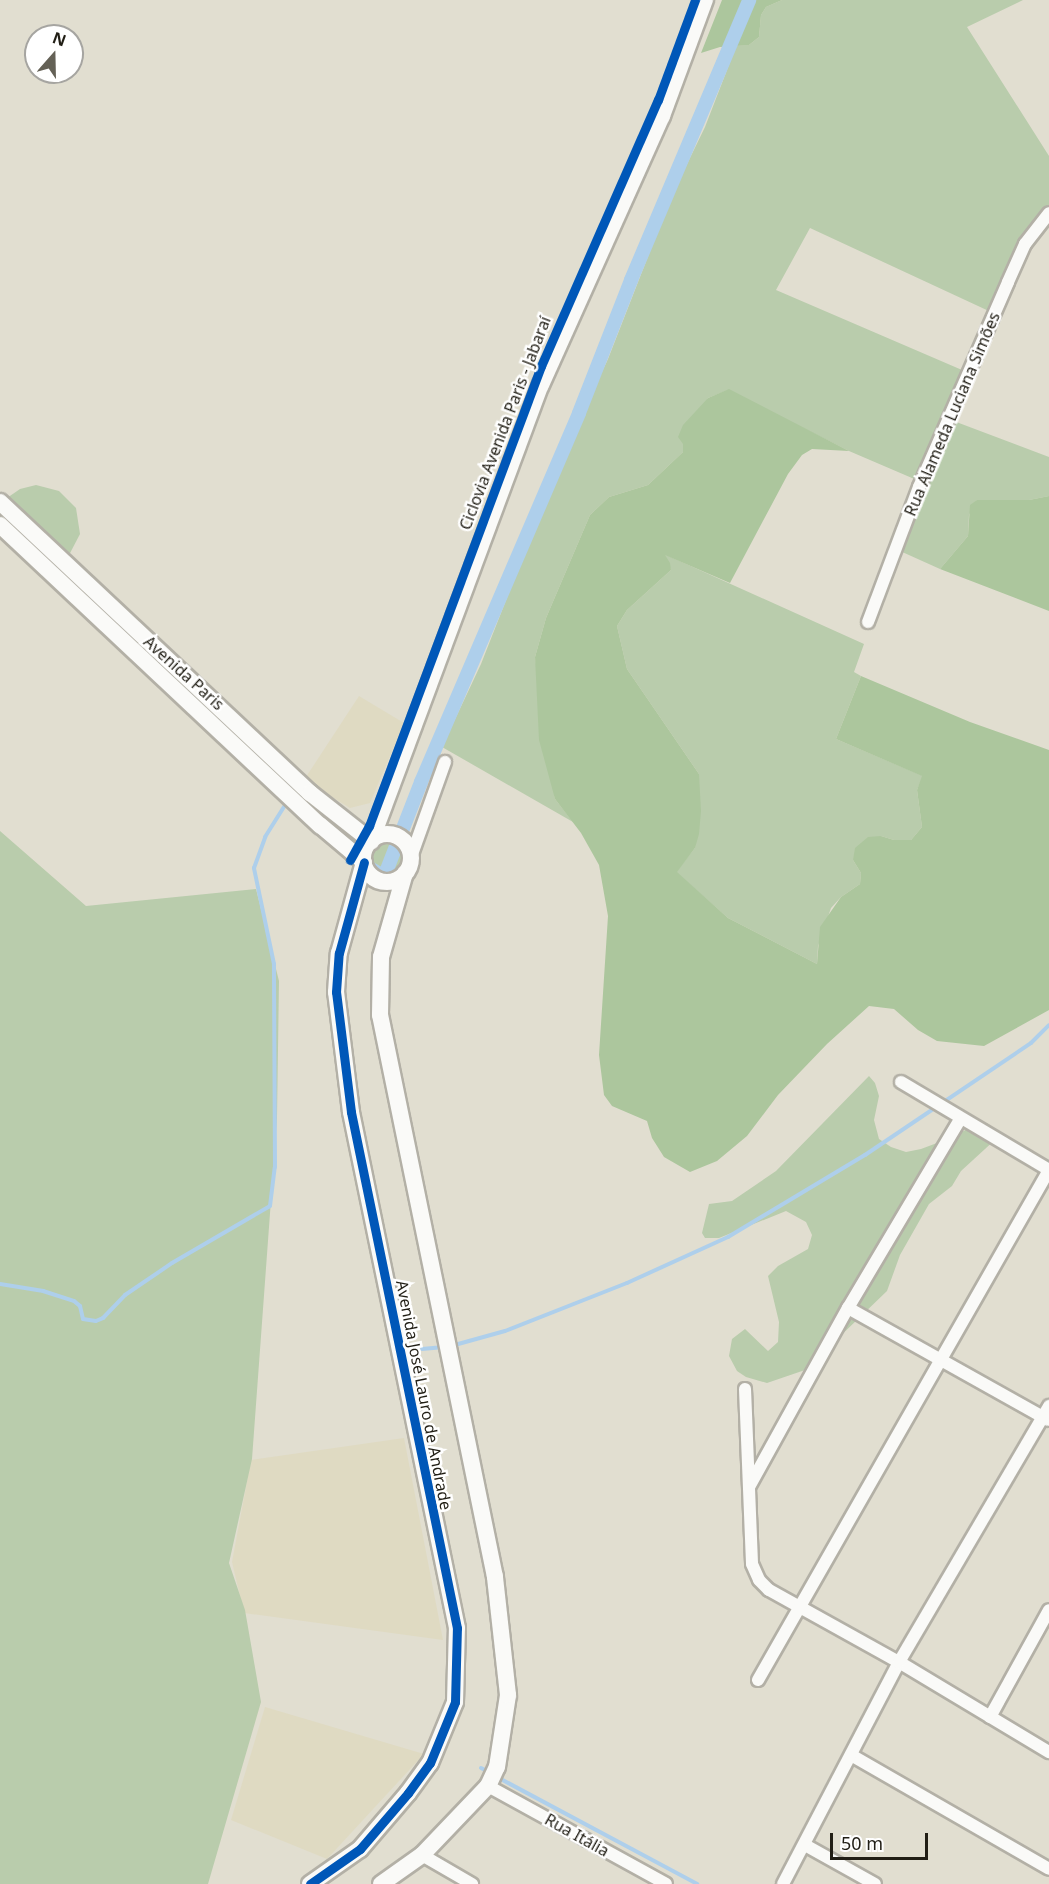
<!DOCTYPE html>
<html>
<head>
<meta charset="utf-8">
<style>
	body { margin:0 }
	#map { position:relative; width:1049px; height:1884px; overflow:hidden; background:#e1ded0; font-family:"Noto Sans",sans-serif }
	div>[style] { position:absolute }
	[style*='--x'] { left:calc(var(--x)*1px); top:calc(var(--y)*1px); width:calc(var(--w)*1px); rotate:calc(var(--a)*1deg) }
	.built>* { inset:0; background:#dfdac2 }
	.green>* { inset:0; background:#b9ccac }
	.round { border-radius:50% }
	.forest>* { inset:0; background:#acc69d }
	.stream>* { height:4px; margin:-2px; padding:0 2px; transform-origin:2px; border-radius:2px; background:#aecfeb }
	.canal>* { height:14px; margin:-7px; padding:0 7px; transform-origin:7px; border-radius:7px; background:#aecfeb }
	.roads { filter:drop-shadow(2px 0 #b3b0a6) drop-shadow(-2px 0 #b3b0a6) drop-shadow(0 2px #b3b0a6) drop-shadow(0 -2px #b3b0a6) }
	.minor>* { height:12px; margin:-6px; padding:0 6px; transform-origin:6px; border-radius:6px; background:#fafaf8 }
	.tertiary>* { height:16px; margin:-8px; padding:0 8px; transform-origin:8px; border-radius:8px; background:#fafaf8 }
	.tertiary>.ring { margin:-8px; padding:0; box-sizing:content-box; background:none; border:16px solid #fafaf8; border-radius:50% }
	.cycleway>* { height:9px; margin:-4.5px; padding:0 4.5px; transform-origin:4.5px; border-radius:4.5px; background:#0057b8 }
	span { translate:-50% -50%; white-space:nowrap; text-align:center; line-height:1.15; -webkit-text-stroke:5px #fff; paint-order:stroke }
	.street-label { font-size:16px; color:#211e15 }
	.north { position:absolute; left:24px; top:24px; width:60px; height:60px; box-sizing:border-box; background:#fff; border:2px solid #a6a5a1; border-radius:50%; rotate:20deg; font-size:16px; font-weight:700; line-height:24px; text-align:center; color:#211e15 }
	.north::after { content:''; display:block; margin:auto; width:21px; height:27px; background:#646156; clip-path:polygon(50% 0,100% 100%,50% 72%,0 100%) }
	.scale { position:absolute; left:830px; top:1833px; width:98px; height:27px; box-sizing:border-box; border:3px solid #211e15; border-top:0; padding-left:8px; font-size:18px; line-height:21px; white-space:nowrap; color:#211e15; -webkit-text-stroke:4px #fff; paint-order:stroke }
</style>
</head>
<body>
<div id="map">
	<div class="built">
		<div style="clip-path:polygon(359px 696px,404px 723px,370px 803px,350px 808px,304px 780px)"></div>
		<div style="clip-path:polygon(404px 1438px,443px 1640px,244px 1613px,232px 1562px,251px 1460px)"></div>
		<div style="clip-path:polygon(265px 1707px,424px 1754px,327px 1859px,231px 1820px)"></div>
	</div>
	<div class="green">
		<div style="clip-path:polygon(782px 0,1023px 0,967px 27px,1049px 156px,1049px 213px,991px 312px,810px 228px,776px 290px,969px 373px,951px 420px,1049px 457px,1049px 496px,1029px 500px,977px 500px,969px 515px,968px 536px,940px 569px,900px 551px,926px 484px,849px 451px,728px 390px,708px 398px,683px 444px,683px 452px,648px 485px,609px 497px,590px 515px,546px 618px,535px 657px,555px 799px,573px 822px,442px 747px,481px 664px,564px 452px,608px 359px,672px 195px,705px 127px,732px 57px,729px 51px,722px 51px,724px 46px,749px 45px,759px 37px,761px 15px,766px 7px)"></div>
		<div style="clip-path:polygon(36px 485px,59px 491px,76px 508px,80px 534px,68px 557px,7px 498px,20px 489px)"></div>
		<div style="clip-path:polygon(664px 554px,864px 644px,854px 672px,861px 676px,836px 739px,923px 776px,917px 790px,922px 827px,911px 840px,894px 840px,881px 836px,853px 860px,861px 873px,860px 884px,841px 897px,831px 908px,818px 946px,817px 964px,728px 918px,676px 872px,695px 848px,699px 774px,627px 669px,617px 626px,627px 610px,671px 570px)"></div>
		<div style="clip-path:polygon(0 831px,86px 906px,256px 889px,279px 981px,277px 1118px,252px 1459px,229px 1563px,245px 1610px,261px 1702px,208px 1884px,0 1884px)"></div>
		<div class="round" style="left:372px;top:842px;width:32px;height:32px"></div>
		<div style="clip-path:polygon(869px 1076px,875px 1083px,879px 1096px,874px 1120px,879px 1139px,891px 1147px,906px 1152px,921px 1149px,953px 1137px,976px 1124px,987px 1123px,995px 1129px,997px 1138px,961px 1171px,952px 1186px,929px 1204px,900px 1255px,887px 1291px,805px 1370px,767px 1383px,746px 1377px,737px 1371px,729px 1356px,732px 1339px,745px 1329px,768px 1351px,778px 1342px,779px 1322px,768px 1276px,778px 1266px,808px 1249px,812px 1235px,806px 1222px,786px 1211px,719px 1238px,705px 1238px,702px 1233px,709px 1204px,732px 1201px,776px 1171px)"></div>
	</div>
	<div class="forest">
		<div style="clip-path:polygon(722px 0,782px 0,766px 7px,761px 15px,759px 37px,749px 45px,720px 47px,701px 53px)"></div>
		<div style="clip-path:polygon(729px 389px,849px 451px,812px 449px,802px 455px,788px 474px,730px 583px,665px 555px,670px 563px,671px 570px,627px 610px,617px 626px,627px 669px,699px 774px,701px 811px,699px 834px,695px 848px,677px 872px,728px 918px,817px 964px,820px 927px,841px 897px,860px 884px,861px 873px,853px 860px,855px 848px,868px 837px,881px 836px,894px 840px,911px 840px,922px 827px,917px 790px,922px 776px,836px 739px,861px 676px,970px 722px,1049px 750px,1049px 1010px,984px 1046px,937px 1041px,918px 1030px,894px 1009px,869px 1006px,827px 1044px,778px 1095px,747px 1136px,717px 1161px,690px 1172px,664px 1157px,652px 1138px,647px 1121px,612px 1106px,604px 1095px,599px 1055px,608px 916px,599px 865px,581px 833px,555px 799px,539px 740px,535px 657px,546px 618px,590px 515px,609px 497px,648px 485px,683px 452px,683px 444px,678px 437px,683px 425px,708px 398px)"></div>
		<div style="clip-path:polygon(1049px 496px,1049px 611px,940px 569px,968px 536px,970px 505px,977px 500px,1029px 500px)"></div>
	</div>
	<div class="stream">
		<div style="--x:369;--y:862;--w:20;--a:30"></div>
		<div style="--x:0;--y:1284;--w:44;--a:9.2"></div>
		<div style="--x:43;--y:1291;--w:33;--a:18"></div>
		<div style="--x:74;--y:1301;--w:8;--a:40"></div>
		<div style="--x:80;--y:1306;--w:13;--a:77"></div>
		<div style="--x:83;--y:1319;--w:13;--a:9"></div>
		<div style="--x:96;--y:1321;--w:8;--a:-23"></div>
		<div style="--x:103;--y:1318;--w:32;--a:-46"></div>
		<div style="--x:125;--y:1295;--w:57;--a:-34.2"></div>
		<div style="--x:172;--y:1263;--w:113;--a:-30.2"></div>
		<div style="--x:270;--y:1206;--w:39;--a:-83"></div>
		<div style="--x:275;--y:1167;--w:203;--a:-90.3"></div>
		<div style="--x:274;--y:964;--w:98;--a:-101.8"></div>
		<div style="--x:254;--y:868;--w:33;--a:-70"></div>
		<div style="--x:265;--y:837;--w:41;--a:-57.8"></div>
		<div style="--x:451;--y:1346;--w:56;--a:-15.5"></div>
		<div style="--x:505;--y:1331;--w:131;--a:-21.5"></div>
		<div style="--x:627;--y:1283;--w:111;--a:-24.5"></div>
		<div style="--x:728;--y:1237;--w:160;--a:-30.9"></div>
		<div style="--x:865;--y:1155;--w:200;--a:-34"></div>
		<div style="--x:1031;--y:1043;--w:25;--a:-45"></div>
		<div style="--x:422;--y:1349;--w:22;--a:-5"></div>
		<div style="--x:481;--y:1768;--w:11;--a:27"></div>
		<div style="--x:497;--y:1777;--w:227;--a:28.1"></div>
	</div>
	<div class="canal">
		<div style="--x:386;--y:872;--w:97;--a:-68.7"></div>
		<div style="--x:421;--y:782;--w:401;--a:-66.8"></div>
		<div style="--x:579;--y:413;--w:143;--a:-68.6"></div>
		<div style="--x:631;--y:280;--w:304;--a:-67.1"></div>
	</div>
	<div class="roads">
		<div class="minor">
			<div style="--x:868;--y:622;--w:144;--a:-69.3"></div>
			<div style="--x:919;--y:487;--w:223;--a:-66.5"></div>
			<div style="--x:1008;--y:282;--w:42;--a:-65.9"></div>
			<div style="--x:1025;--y:244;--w:39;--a:-52"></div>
			<div style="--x:411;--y:857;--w:101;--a:-70.3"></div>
			<div style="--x:901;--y:1082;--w:172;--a:30.7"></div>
			<div style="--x:848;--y:1308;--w:229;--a:29.2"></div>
			<div style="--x:745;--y:1389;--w:175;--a:87.7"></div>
			<div style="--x:752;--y:1564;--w:17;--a:66"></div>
			<div style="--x:759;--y:1580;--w:14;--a:45"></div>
			<div style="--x:769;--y:1590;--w:149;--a:29"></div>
			<div style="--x:899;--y:1662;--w:175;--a:31"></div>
			<div style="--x:749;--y:1487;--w:205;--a:-61.1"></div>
			<div style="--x:848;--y:1308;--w:220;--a:-59.3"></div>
			<div style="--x:758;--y:1680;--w:587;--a:-60.29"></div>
			<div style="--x:990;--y:1717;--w:122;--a:-61.1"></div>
			<div style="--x:851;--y:1755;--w:228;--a:29.9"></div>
			<div style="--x:488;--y:1786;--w:203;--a:28.8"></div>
			<div style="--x:805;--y:1845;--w:80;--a:29.1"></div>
			<div style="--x:422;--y:1855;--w:58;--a:30.1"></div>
			<div style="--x:783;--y:1884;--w:250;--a:-62.4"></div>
			<div style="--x:899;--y:1662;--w:297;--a:-59.6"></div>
		</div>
		<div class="tertiary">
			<div style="--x:0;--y:502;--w:425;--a:43.2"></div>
			<div style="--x:310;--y:793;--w:78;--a:38.2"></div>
			<div style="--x:0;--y:525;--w:439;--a:43.2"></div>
			<div style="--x:320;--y:825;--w:57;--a:40.1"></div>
			<div class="ring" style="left:363px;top:834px;width:32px;height:32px"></div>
			<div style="--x:371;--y:841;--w:487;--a:-69.6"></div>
			<div style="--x:541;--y:385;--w:295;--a:-65.8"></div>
			<div style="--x:662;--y:116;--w:124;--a:-69.7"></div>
			<div style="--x:310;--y:1884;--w:61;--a:-35"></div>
			<div style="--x:360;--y:1849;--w:74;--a:-49.4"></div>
			<div style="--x:408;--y:1793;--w:37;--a:-54"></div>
			<div style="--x:430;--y:1763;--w:66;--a:-67.7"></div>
			<div style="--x:455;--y:1702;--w:74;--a:-88.5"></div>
			<div style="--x:457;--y:1628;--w:527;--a:-101.61"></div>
			<div style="--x:351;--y:1112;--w:121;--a:-97.1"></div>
			<div style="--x:336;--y:992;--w:39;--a:-86"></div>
			<div style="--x:339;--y:953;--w:94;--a:-74.6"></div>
			<div style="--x:381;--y:1884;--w:50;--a:-35.3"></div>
			<div style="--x:422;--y:1855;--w:95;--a:-46.3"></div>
			<div style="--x:488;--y:1786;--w:21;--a:-65"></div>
			<div style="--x:497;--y:1767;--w:73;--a:-81.3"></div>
			<div style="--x:508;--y:1695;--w:119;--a:-96.3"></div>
			<div style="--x:495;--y:1577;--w:574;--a:-101.56"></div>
			<div style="--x:380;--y:1015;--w:58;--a:-89"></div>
			<div style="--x:381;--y:957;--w:87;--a:-74.1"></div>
		</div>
	</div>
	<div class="cycleway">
		<div style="--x:350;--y:860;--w:39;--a:-61"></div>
		<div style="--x:369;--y:826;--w:491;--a:-69.5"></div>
		<div style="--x:541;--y:366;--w:291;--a:-66.3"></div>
		<div style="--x:658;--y:100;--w:107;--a:-69.7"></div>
		<div style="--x:310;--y:1884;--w:61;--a:-35"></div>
		<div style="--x:360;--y:1849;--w:74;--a:-49.4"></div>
		<div style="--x:408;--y:1793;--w:37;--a:-54"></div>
		<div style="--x:430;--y:1763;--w:66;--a:-67.7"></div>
		<div style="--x:455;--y:1702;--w:74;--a:-88.5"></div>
		<div style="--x:457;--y:1628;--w:527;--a:-101.61"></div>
		<div style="--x:351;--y:1112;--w:121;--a:-97.1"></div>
		<div style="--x:336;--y:992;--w:39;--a:-86"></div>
		<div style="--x:339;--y:953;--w:94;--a:-74.6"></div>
	</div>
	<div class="street-label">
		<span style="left:952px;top:414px;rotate:-67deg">Rua Alameda Luciana Simões</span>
		<span style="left:505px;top:423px;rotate:-69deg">Ciclovia Avenida Paris - Jabaraí</span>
		<span style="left:184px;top:673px;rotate:42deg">Avenida Paris</span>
		<span style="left:424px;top:1395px;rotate:79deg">Avenida José Lauro de Andrade</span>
		<span style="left:577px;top:1835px;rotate:29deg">Rua Itália</span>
	</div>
	<div class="north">N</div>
	<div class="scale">50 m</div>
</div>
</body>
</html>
